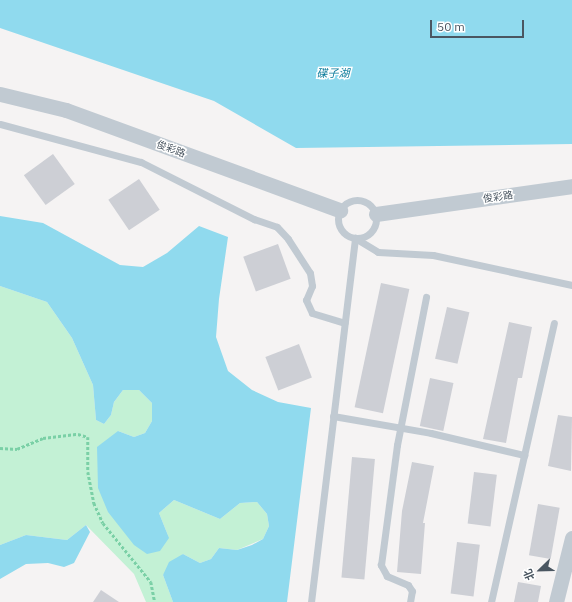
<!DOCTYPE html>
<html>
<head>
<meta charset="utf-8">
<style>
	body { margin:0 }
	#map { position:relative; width:572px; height:602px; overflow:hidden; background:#f5f3f3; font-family:"IBM Plex Sans","Noto Sans SC",sans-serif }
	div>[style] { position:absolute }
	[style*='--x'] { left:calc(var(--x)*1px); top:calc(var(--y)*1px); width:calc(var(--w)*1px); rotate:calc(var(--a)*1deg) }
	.green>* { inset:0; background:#c3f1d5 }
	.water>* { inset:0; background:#90daee }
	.building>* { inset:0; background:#cdcfd5; transform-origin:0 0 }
	.path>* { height:2.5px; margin-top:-1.25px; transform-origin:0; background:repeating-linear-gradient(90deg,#7ad0a6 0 3px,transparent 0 5px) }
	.service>* { height:7px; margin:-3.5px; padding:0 3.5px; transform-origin:3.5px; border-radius:3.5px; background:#c1cad2 }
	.service>.ring { margin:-3.5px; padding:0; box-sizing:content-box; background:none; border:7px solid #c1cad2; border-radius:50% }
	.minor>* { height:15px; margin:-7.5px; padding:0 7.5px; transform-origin:7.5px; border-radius:7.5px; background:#c1cad2 }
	span { translate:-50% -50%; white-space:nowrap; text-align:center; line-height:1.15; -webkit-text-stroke:3px #fff; paint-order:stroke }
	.street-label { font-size:10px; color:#4a5661 }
	.water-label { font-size:11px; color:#0c7c9b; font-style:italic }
	.north { position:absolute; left:520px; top:550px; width:40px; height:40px; -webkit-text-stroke:3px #fff; paint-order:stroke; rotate:247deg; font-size:11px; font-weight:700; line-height:16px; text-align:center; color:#4a5661 }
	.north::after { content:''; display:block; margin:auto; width:14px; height:18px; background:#4a5661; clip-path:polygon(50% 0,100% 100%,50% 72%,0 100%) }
	.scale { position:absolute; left:430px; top:20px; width:94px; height:18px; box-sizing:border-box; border:2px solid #4a5661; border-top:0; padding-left:5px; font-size:12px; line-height:14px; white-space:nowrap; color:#4a5661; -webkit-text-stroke:3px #fff; paint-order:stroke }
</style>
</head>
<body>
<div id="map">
	<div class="green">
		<div style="clip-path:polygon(0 286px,47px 302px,72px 338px,93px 385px,96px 420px,104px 424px,111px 415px,114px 402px,123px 390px,139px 390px,152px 403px,152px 421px,145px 433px,134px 437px,118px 431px,169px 538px,159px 513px,174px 500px,220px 519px,240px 503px,257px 502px,267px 514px,269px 526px,263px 539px,237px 550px,219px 548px,211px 559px,200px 563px,183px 554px,163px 575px,173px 602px,146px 602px,134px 574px,86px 525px,67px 540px,26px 535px,0 545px)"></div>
	</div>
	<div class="water">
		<div style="clip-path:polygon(0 0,572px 0,572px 144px,296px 148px,214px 101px,0 28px)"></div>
		<div style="clip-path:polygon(0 216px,43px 223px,120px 265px,143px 267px,167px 253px,199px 226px,228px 237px,219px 299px,216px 337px,228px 371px,252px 390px,278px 402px,311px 408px,287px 602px,173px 602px,163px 575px,169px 562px,183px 554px,200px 563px,211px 559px,219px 548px,237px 550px,252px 545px,263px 539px,269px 526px,267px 514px,257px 502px,240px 503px,220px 519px,174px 500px,159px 513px,169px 538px,160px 551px,147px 554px,134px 545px,108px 512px,98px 488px,97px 447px,118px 431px,134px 437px,145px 433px,152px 421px,152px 403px,139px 390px,123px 390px,114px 402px,111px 415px,104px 424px,96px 420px,93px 385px,72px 338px,47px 302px,0 286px)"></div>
		<div style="clip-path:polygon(86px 525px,90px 532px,74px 563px,64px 567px,48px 563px,26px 564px,0 579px,0 545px,26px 535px,67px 540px)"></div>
	</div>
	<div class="building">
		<div style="left:53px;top:154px;width:37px;height:36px;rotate:54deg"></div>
		<div style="left:139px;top:179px;width:37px;height:37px;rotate:56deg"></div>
		<div style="left:278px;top:244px;width:37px;height:37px;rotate:70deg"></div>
		<div style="left:381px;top:283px;width:29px;height:127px;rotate:12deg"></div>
		<div style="left:447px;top:307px;width:23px;height:53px;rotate:13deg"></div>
		<div style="clip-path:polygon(509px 322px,532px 327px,522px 378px,518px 378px,506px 443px,483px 439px)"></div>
		<div style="left:299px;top:344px;width:36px;height:36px;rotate:69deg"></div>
		<div style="left:430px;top:378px;width:24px;height:49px;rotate:12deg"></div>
		<div style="clip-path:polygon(558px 415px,572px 417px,571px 471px,548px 466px)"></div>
		<div style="left:352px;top:457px;width:23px;height:121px;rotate:5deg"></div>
		<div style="clip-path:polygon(412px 462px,434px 466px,423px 523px,425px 523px,421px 574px,397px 572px,402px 511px)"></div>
		<div style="left:474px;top:472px;width:23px;height:52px;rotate:7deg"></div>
		<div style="left:538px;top:504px;width:22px;height:52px;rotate:10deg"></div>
		<div style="left:457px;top:542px;width:23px;height:52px;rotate:7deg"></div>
		<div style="clip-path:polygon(518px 582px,541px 586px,538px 602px,514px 602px)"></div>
		<div style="clip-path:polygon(101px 590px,119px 602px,93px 602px)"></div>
	</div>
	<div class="path">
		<div style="--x:0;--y:448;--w:17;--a:3"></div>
		<div style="--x:17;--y:449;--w:28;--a:-23"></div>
		<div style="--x:43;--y:438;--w:35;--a:-7"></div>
		<div style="--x:78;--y:434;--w:10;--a:17"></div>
		<div style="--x:88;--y:437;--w:35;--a:90"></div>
		<div style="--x:88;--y:472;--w:32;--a:79"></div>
		<div style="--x:94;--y:503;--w:22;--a:66"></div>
		<div style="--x:103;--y:523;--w:76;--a:50.9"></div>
		<div style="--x:151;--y:582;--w:20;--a:79"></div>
	</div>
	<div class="service">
		<div style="--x:0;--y:124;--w:146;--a:15.1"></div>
		<div style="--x:141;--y:162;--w:127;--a:26.8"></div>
		<div style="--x:254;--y:219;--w:24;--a:19"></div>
		<div style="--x:277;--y:227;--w:16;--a:47"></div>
		<div style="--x:288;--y:239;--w:40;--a:57.1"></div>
		<div style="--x:310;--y:273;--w:13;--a:81"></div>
		<div style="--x:312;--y:286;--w:15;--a:113"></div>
		<div style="--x:306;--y:300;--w:14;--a:65"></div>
		<div style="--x:312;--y:313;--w:34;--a:17"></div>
		<div class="ring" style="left:338px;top:200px;width:31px;height:31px"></div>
		<div style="--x:333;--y:416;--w:99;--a:9.8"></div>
		<div style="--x:431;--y:433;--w:96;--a:13.3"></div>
		<div style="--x:311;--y:602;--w:367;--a:-83.1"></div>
		<div style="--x:355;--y:238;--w:27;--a:31"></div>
		<div style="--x:378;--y:252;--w:55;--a:3.1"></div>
		<div style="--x:433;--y:255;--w:142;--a:12.2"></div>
		<div style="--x:410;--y:602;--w:11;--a:-80"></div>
		<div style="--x:412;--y:591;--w:7;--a:-124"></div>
		<div style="--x:408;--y:585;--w:23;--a:-157"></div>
		<div style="--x:387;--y:576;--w:13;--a:-119"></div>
		<div style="--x:381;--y:565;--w:121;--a:-82.4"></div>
		<div style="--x:397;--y:445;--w:151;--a:-78.9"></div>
		<div style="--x:491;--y:602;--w:286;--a:-77.3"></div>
	</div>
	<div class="minor">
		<div style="--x:0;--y:94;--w:68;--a:13.6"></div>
		<div style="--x:66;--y:110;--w:292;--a:20.1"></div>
		<div style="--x:376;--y:214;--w:198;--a:-8.1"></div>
		<div style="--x:556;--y:602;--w:66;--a:-76"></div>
	</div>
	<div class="street-label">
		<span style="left:171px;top:149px;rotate:20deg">俊彩路</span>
		<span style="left:498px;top:197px;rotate:-8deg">俊彩路</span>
	</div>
	<div class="water-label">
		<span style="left:333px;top:73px">碟子湖</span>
	</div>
	<div class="north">北</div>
	<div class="scale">50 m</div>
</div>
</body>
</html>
